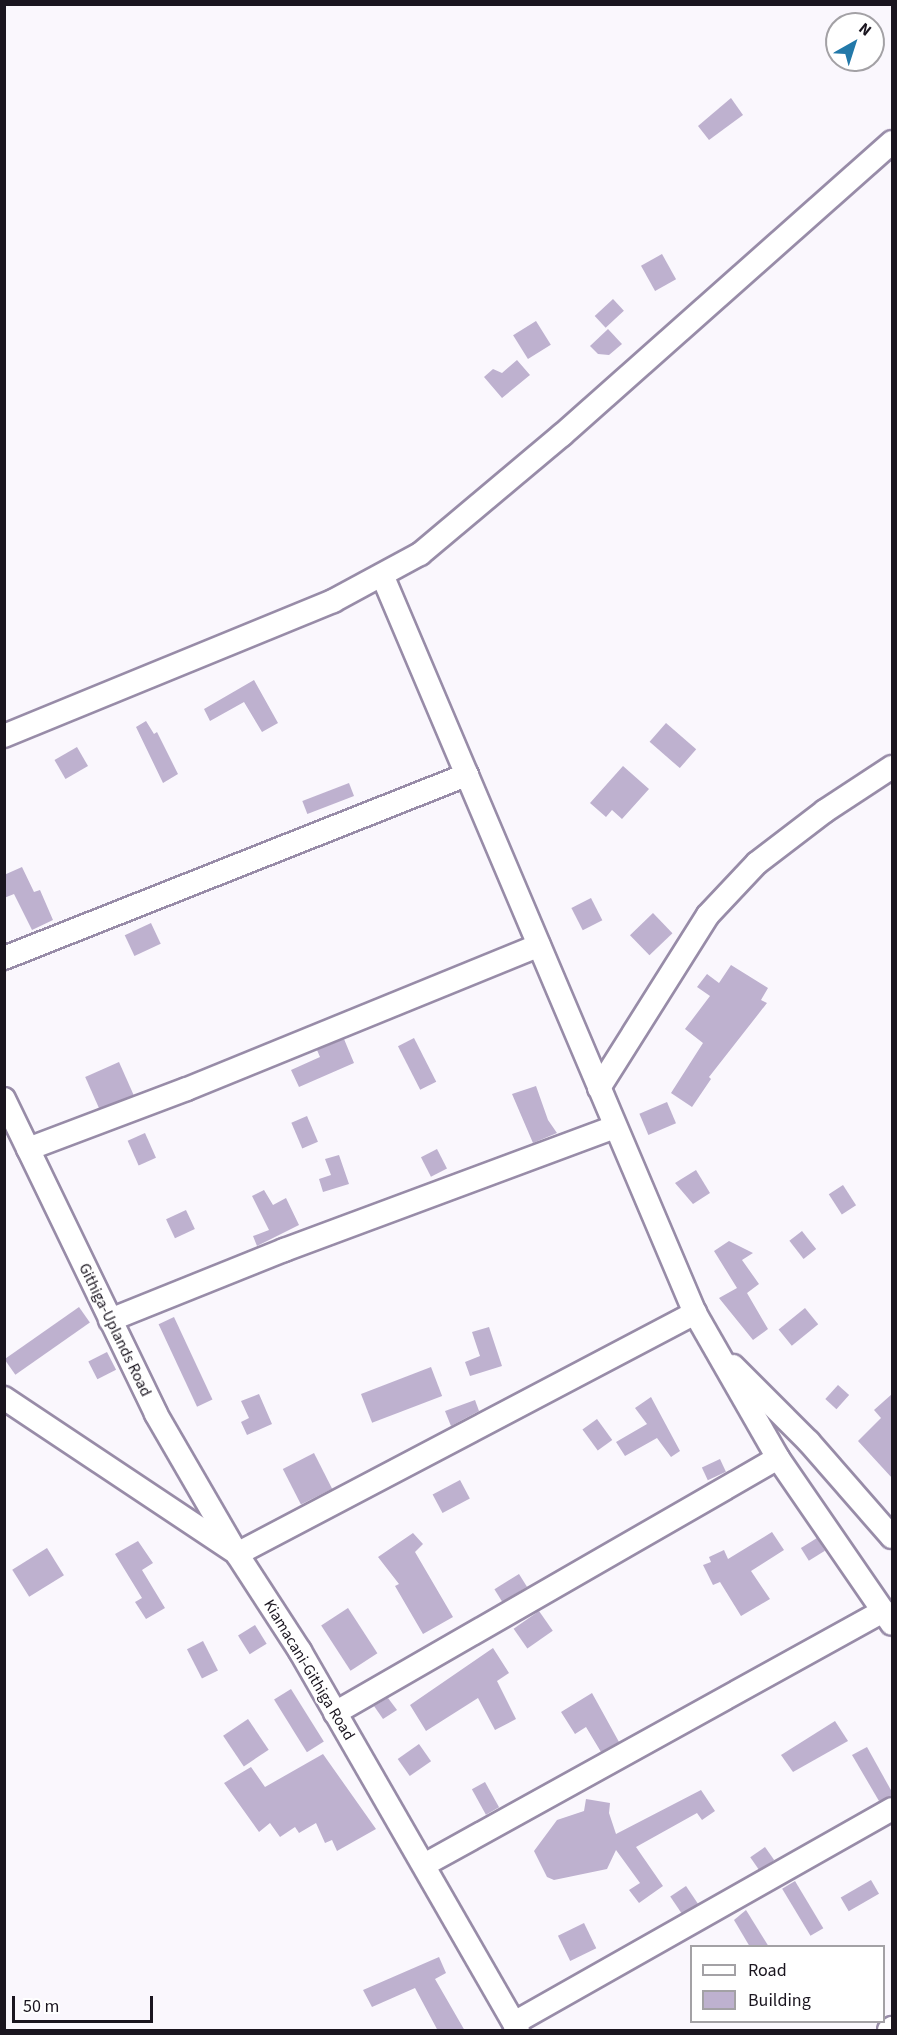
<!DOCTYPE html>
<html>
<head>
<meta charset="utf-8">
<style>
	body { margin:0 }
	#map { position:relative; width:897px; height:2035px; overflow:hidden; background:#faf7fd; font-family:"Source Sans 3",sans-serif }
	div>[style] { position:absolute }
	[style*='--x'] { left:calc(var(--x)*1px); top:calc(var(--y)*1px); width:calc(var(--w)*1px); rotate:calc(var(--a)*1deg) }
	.building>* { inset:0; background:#beb1cf; transform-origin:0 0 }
	.roads { filter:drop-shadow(2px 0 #988ca8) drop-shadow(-2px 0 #988ca8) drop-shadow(0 2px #988ca8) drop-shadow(0 -2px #988ca8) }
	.minor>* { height:22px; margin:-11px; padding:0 11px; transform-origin:11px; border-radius:11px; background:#fff }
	span { translate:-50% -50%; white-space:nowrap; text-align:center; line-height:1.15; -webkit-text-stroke:4.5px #fff; paint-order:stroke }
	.street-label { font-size:16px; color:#1a151f }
	.frame { position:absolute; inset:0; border:6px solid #1a151f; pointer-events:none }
	.legend { position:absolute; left:690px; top:1945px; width:195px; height:78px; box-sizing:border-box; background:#fff; border:2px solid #a3a1a5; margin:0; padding:8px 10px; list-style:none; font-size:18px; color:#1a151f }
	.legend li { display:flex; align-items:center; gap:12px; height:30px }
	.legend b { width:30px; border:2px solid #a3a1a5 }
	.north { position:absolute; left:825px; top:12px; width:60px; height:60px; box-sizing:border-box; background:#fff; border:2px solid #a3a1a5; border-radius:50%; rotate:39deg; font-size:16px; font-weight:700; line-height:24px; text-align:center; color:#1a151f }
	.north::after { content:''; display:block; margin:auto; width:21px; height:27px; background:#2379a9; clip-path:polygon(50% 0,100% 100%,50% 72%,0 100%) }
	.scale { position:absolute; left:12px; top:1996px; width:141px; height:27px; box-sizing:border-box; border:3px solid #1a151f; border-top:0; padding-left:8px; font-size:18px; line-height:21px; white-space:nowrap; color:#1a151f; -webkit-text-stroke:4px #fff; paint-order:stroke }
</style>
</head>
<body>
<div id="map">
	<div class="building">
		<div style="clip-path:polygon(731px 98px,743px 115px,709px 140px,698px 126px)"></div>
		<div style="left:662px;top:254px;width:29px;height:24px;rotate:61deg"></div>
		<div style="left:613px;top:299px;width:16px;height:25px;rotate:47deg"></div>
		<div style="left:536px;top:321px;width:28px;height:27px;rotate:58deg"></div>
		<div style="clip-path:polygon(608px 329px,622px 344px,609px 355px,598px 354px,590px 346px)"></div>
		<div style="clip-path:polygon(517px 360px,530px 375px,502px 398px,484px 377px,493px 369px,502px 373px)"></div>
		<div style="clip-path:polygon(254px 680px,278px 723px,262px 732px,244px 702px,210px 721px,204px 709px)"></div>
		<div style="clip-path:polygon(146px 721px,154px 734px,157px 732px,178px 774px,163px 783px,136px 727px)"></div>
		<div style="left:666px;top:723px;width:40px;height:25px;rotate:41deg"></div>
		<div style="left:77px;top:747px;width:22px;height:26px;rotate:60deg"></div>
		<div style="clip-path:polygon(623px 766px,649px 789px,622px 819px,612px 810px,606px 817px,590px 803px)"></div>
		<div style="left:349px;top:783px;width:14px;height:50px;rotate:69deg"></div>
		<div style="clip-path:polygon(22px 867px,34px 892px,40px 890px,53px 920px,32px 930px,14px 894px,4px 898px,4px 875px)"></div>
		<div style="left:591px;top:898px;width:25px;height:22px;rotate:63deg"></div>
		<div style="left:653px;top:913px;width:28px;height:32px;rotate:46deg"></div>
		<div style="left:151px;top:923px;width:23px;height:29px;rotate:65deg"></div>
		<div style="clip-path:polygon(731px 965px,768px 988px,761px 1000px,767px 1003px,709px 1077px,711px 1079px,692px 1107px,671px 1093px,703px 1043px,685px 1029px,710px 996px,697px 987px,707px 974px,719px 983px)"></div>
		<div style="left:414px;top:1038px;width:49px;height:18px;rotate:63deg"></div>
		<div style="clip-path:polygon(344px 1039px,354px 1063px,299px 1087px,291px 1070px,320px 1057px,317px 1050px)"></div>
		<div style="left:119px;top:1062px;width:36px;height:37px;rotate:66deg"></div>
		<div style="clip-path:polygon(536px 1086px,548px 1120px,557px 1133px,533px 1143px,512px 1094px)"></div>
		<div style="left:667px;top:1102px;width:23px;height:30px;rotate:67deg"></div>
		<div style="left:307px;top:1116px;width:28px;height:17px;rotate:67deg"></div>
		<div style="left:145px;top:1133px;width:27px;height:19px;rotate:66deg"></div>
		<div style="left:437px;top:1149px;width:22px;height:18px;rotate:63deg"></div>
		<div style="clip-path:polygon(339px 1155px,349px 1184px,323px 1192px,319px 1179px,331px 1175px,325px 1159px)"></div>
		<div style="clip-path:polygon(696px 1170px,710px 1193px,693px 1204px,675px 1183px)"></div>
		<div style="left:843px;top:1185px;width:24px;height:17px;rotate:57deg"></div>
		<div style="clip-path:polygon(264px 1190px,273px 1205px,286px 1198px,299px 1225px,257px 1246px,253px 1236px,269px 1230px,252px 1196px)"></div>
		<div style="left:186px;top:1210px;width:21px;height:22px;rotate:65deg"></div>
		<div style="left:802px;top:1231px;width:23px;height:16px;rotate:52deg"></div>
		<div style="clip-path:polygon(729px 1241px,753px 1253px,742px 1260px,759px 1284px,747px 1293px,768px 1329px,753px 1340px,719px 1298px,737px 1288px,714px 1251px)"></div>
		<div style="left:79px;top:1307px;width:19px;height:91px;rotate:55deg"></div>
		<div style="left:805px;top:1308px;width:21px;height:34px;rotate:51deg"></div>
		<div style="left:174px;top:1317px;width:91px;height:17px;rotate:65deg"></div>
		<div style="clip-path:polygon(489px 1327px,502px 1366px,470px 1376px,465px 1362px,480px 1356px,472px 1332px)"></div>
		<div style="left:107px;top:1352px;width:20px;height:21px;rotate:63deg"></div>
		<div style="left:431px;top:1367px;width:31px;height:75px;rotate:69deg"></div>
		<div style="left:838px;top:1385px;width:15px;height:19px;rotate:42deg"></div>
		<div style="clip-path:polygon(259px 1394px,272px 1424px,247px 1435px,241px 1422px,249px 1418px,241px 1401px)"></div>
		<div style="clip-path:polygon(892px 1394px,892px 1478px,858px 1441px,881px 1418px,874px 1410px)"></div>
		<div style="clip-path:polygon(651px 1397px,680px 1451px,671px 1457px,657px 1438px,625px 1456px,616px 1442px,647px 1424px,635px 1408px)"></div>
		<div style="clip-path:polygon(475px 1400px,479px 1411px,451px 1426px,445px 1411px)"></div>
		<div style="left:597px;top:1419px;width:26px;height:18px;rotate:54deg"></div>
		<div style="left:314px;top:1453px;width:40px;height:35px;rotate:63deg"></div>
		<div style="left:720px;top:1459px;width:14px;height:20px;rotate:65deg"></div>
		<div style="left:460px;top:1480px;width:21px;height:31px;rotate:62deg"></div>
		<div style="clip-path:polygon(772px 1532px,784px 1550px,751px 1571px,770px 1599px,741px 1616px,720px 1582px,713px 1585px,703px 1565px,711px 1562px,709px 1557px,724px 1550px,728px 1559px)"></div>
		<div style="clip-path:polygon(413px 1533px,423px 1544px,415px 1552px,453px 1617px,423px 1634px,395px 1586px,399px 1584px,378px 1557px)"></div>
		<div style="left:817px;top:1538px;width:15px;height:19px;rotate:58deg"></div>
		<div style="clip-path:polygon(138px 1541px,153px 1563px,142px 1570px,165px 1608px,146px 1619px,135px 1602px,142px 1598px,115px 1554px)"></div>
		<div style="left:47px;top:1548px;width:32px;height:41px;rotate:58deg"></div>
		<div style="left:519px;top:1574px;width:15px;height:29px;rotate:58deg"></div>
		<div style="left:348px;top:1608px;width:54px;height:32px;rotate:57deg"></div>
		<div style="left:539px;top:1611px;width:24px;height:31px;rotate:55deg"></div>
		<div style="left:255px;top:1625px;width:22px;height:20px;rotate:58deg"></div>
		<div style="left:203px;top:1641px;width:33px;height:18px;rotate:63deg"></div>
		<div style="clip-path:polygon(493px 1648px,509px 1673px,497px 1681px,516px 1719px,495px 1730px,478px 1698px,426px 1731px,410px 1705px)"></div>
		<div style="left:291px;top:1689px;width:62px;height:20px;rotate:58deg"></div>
		<div style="clip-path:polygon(592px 1693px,619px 1742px,601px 1752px,586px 1727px,575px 1734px,561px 1712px)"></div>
		<div style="clip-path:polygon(388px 1698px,397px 1710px,383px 1719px,374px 1706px)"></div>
		<div style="left:248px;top:1719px;width:37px;height:30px;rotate:56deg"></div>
		<div style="clip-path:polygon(835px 1721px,848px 1741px,793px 1772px,781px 1755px)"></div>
		<div style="left:419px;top:1744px;width:21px;height:26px;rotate:55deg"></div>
		<div style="clip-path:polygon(867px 1747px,892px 1792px,892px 1796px,879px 1801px,852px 1755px)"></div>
		<div style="clip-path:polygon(323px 1754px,376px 1829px,337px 1851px,332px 1840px,325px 1843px,316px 1823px,299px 1833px,295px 1827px,280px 1837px,270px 1823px,259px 1832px,224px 1783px,251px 1767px,265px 1787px)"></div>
		<div style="left:485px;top:1782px;width:29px;height:15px;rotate:61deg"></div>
		<div style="clip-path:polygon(701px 1790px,715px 1811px,702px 1820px,697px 1813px,636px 1847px,663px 1886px,639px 1903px,629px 1890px,640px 1883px,616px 1850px,607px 1869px,554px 1880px,547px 1877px,534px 1851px,557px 1820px,584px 1811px,586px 1799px,610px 1803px,609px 1813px,616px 1834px)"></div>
		<div style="left:765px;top:1847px;width:16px;height:18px;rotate:55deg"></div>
		<div style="left:871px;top:1880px;width:16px;height:35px;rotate:60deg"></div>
		<div style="left:795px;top:1881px;width:55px;height:15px;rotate:59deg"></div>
		<div style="left:686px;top:1886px;width:22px;height:19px;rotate:56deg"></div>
		<div style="clip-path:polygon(746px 1910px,769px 1947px,750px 1947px,734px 1920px)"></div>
		<div style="left:584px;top:1923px;width:28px;height:29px;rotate:64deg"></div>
		<div style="clip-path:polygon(439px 1957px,446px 1973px,435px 1979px,465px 2031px,438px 2031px,415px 1988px,372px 2007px,363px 1990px)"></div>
	</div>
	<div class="roads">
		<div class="minor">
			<div style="--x:383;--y:577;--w:799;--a:67.03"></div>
			<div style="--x:695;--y:1313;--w:167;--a:60.2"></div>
			<div style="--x:778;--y:1458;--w:201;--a:55.5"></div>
			<div style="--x:4;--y:736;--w:356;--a:-22.3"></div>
			<div style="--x:333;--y:601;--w:99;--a:-28.4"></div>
			<div style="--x:420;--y:554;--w:185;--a:-40"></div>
			<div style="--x:562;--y:435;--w:441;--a:-41.6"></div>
			<div style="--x:4;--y:958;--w:498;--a:-21.6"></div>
			<div style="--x:599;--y:1088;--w:204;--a:-57.8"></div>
			<div style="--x:708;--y:915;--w:71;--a:-46.7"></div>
			<div style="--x:757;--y:863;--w:86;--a:-37.4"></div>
			<div style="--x:825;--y:811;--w:80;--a:-33.3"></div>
			<div style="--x:4;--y:1099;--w:350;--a:64.2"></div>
			<div style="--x:156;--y:1414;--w:162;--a:59.9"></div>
			<div style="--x:237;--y:1554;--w:116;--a:57"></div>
			<div style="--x:300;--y:1651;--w:437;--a:60.1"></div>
			<div style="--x:28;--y:1149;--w:170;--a:-20.7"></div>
			<div style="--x:187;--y:1089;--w:380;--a:-22.2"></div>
			<div style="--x:110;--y:1320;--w:188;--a:-21.9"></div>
			<div style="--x:284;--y:1250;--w:353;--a:-20.4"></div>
			<div style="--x:733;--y:1366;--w:107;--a:45"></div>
			<div style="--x:809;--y:1442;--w:126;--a:48.9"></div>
			<div style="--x:4;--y:1398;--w:275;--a:33.7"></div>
			<div style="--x:237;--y:1554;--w:518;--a:-27.75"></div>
			<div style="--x:335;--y:1713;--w:511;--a:-29.93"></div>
			<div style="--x:424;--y:1865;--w:525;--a:-28.96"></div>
			<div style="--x:514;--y:2023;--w:434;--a:-29.5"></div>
			<div style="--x:889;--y:2030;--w:4;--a:-34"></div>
		</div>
	</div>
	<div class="street-label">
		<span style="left:115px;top:1330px;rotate:64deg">Githiga-Uplands Road</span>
		<span style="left:309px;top:1670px;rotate:59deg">Kiamacani-Githiga Road</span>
	</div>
	<div class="frame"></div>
	<ul class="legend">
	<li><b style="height:8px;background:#fff"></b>Road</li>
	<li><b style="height:16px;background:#beb1cf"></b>Building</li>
	</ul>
	<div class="north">N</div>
	<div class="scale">50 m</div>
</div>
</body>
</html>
